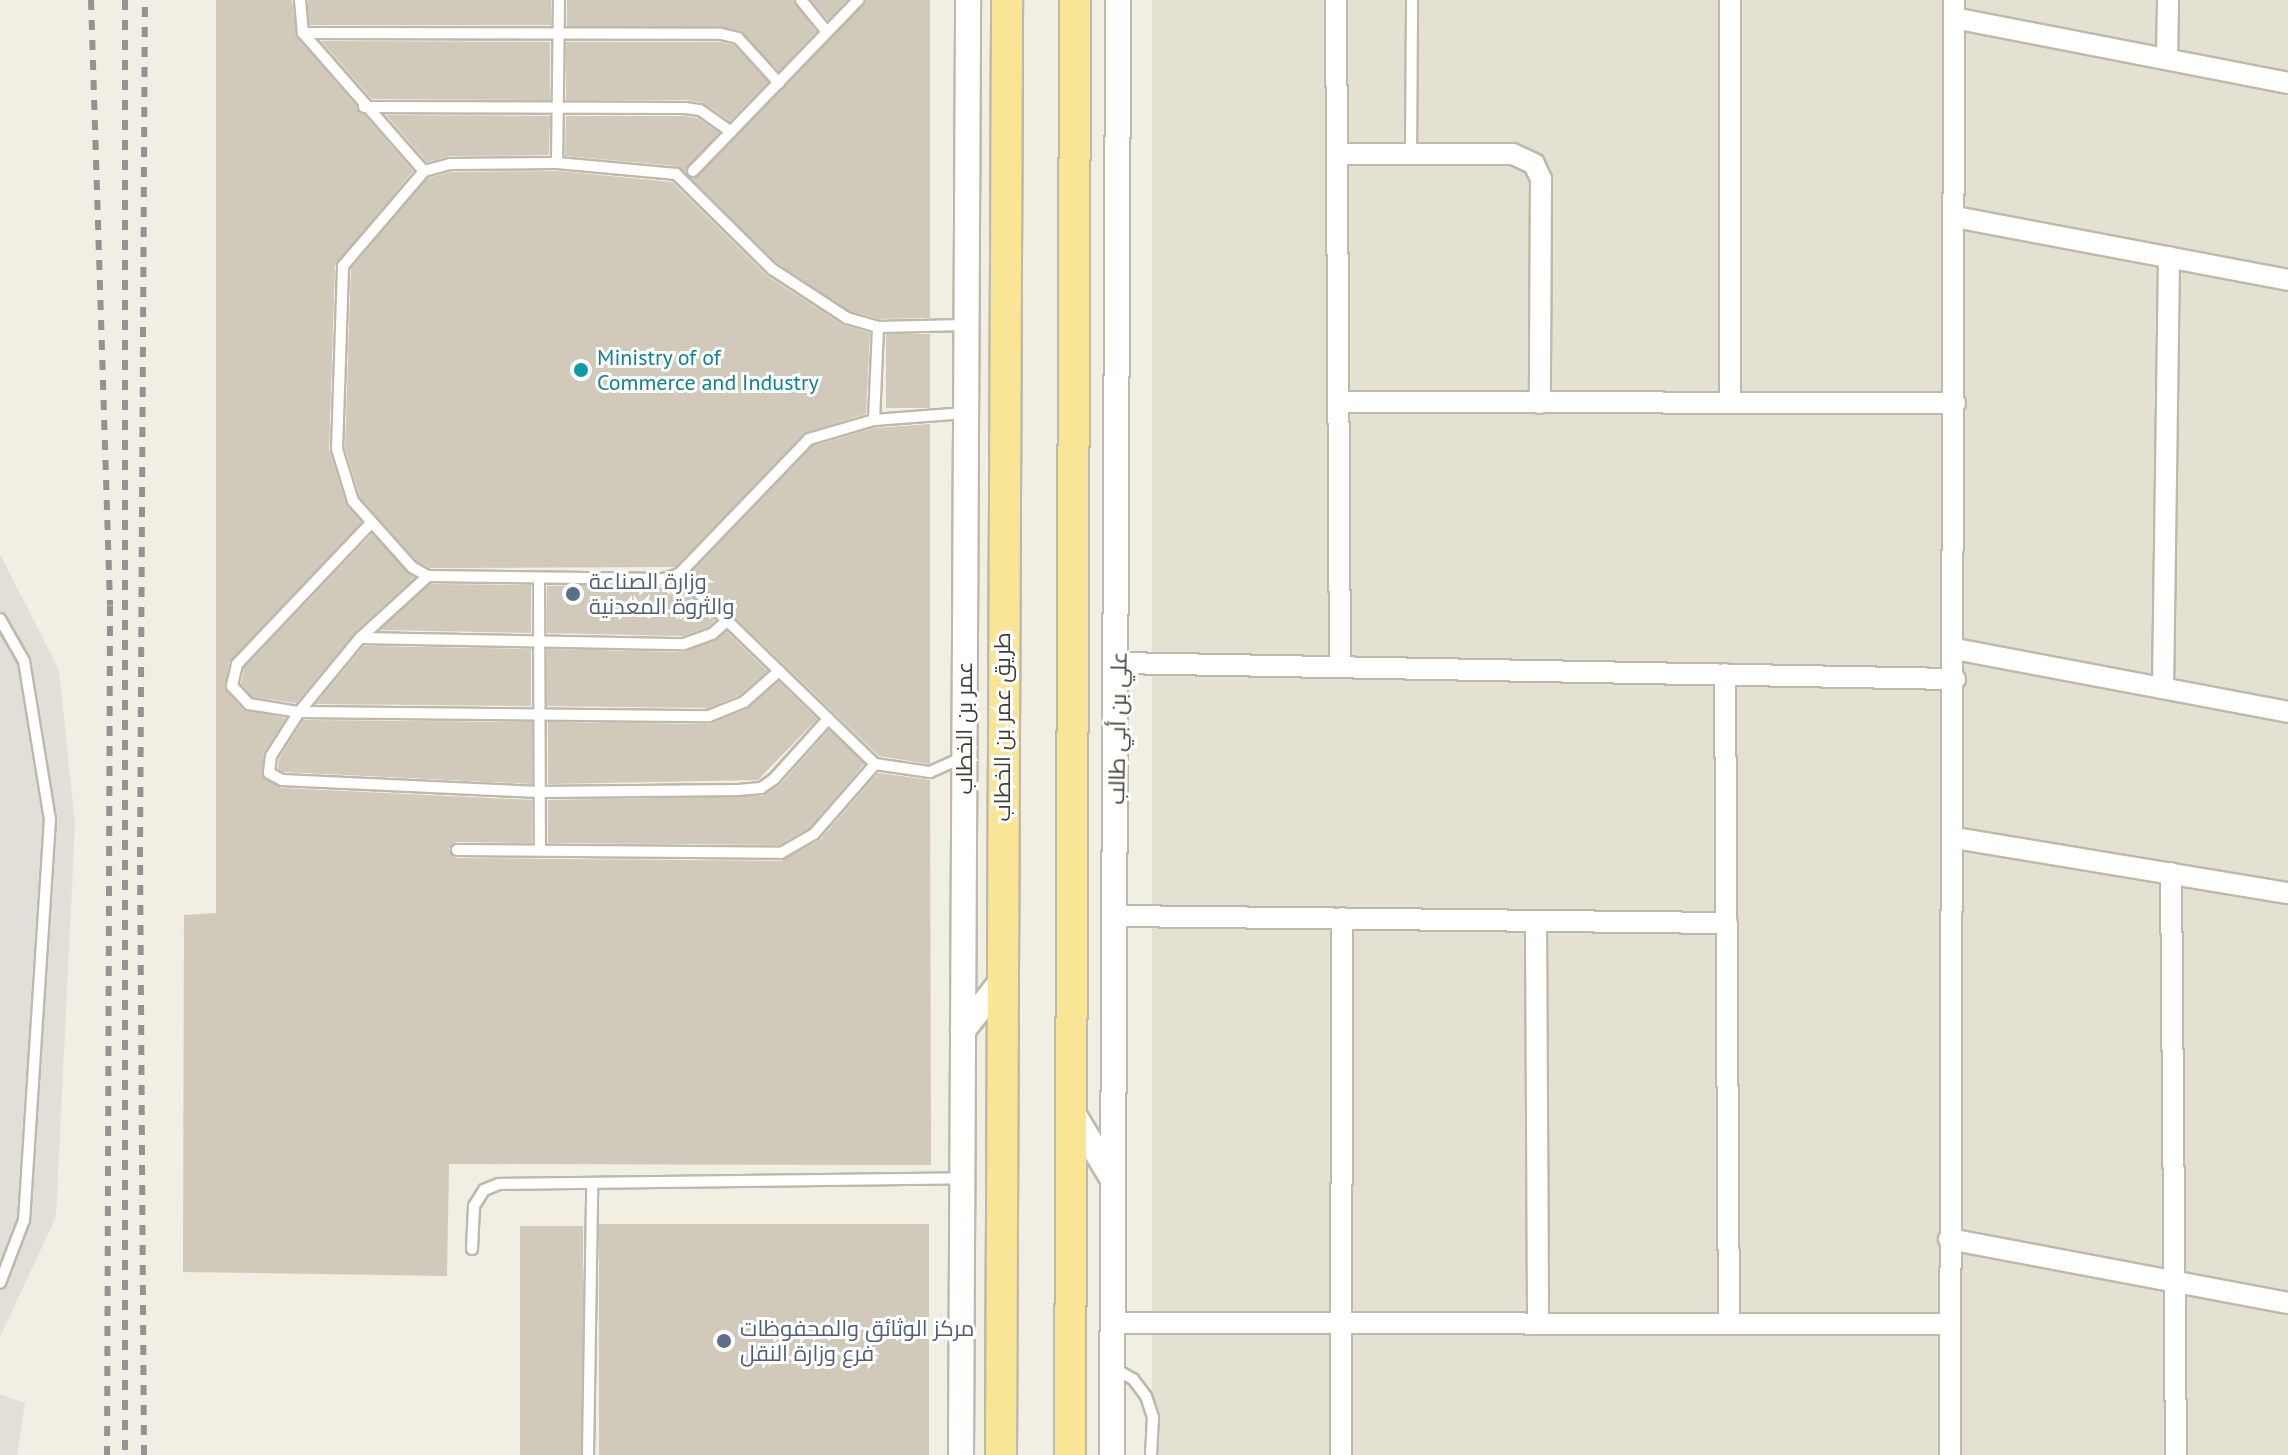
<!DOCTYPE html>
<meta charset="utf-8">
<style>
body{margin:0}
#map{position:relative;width:2288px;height:1455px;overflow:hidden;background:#f1eee4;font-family:"PT Sans",Cairo,sans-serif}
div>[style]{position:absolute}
.residential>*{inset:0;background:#e4e0d2;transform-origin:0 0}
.industrial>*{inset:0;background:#e2dfd9}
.building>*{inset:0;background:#d1caba;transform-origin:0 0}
.roads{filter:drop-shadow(2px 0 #beb9aa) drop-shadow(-2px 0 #beb9aa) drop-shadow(0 2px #beb9aa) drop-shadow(0 -2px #beb9aa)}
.service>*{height:10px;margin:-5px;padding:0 5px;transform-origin:5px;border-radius:5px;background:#fff}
.minor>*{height:20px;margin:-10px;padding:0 10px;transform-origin:10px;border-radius:10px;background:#fff}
.tertiary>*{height:24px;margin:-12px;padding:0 12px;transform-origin:12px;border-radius:12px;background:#fff}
.primary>*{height:30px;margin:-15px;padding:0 15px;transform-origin:15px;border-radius:15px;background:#f8e595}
.rail>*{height:6px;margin-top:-3px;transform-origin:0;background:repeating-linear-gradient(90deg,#939393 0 10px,transparent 0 20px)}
.dots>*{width:22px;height:22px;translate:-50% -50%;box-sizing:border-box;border:4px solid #fff;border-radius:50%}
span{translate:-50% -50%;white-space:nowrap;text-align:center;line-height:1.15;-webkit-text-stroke:6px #fff;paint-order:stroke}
.culture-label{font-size:22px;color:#0d838f}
.left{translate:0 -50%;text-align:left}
.service-label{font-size:22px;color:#4e5e75}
.street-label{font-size:22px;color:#423e34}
</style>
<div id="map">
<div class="residential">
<div style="left:1152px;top:0;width:1136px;height:1455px"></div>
</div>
<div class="industrial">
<div style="clip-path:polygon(0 554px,59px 670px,75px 824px,56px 1217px,0 1337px)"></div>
<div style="clip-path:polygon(0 1394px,25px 1403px,17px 1455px,0 1455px)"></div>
</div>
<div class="building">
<div style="clip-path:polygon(216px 0,292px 0,297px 38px,413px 171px,335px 266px,329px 449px,346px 504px,361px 522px,229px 662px,225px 689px,243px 710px,286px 718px,264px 752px,262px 777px,282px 788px,532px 800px,532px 843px,456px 842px,449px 849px,456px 858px,781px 861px,820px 840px,878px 773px,930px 780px,931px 1165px,449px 1164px,447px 1276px,183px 1272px,184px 915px,216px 913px)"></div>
<div style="left:308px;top:0;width:243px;height:25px"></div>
<div style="clip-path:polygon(567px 0,793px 0,816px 32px,779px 71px,740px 30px,567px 26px)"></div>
<div style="clip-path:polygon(811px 0,847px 0,828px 20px)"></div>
<div style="clip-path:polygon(866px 0,930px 0,930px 318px,879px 319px,850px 311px,777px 263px,692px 179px)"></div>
<div style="clip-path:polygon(321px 41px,550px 42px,550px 100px,372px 99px)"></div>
<div style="clip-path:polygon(566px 42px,720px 42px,734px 45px,768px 82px,730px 121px,704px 103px,686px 100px,566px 100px)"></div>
<div style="clip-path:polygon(386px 115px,550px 116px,549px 155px,450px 156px,427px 162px)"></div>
<div style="clip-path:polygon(566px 116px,684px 116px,697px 118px,719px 133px,685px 172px,677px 166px,565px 156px)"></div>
<div style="clip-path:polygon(557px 171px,672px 182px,767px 276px,843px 325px,870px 333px,866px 414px,804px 433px,675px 567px,430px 568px,417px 561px,360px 497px,345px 448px,351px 269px,428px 178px,451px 172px)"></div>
<div style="left:930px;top:334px;width:74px;height:44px;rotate:90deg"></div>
<div style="clip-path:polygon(930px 424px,930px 763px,929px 764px,879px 756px,690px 574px,813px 446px,875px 428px)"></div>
<div style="clip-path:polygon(372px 534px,414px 578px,355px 632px,296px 703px,253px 697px,241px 684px,244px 668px)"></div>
<div style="clip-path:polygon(677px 583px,715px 620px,708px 627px,683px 636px,547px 633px,547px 586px)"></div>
<div style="clip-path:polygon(431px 584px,531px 585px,531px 633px,380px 630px)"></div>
<div style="clip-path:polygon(727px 632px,767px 671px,740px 695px,708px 708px,547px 706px,547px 649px,684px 652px)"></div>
<div style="clip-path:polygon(364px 646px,531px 649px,531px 706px,316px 704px)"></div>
<div style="clip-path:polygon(779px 682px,817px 719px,758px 780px,548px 784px,548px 722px,710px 724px,747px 709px)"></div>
<div style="clip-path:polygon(303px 720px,532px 722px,532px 784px,284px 772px,278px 769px,279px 759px)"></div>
<div style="clip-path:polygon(829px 730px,864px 764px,809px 828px,779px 845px,548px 843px,548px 800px,762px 796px,780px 785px)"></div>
<div style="left:929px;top:1224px;width:231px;height:330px;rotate:90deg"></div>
<div style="left:520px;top:1226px;width:63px;height:229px"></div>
</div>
<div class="roads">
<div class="service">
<div style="left:300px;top:0;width:33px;rotate:85deg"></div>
<div style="left:303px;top:33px;width:418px;rotate:0.1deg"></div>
<div style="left:721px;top:34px;width:17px;rotate:13deg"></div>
<div style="left:738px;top:38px;width:61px;rotate:47.7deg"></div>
<div style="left:801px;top:0;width:41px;rotate:50.9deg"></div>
<div style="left:303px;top:33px;width:184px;rotate:48.8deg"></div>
<div style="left:364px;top:107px;width:321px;rotate:0.2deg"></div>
<div style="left:685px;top:108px;width:15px;rotate:8deg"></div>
<div style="left:700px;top:110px;width:38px;rotate:35deg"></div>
<div style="left:1411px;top:154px;width:154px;rotate:-89.6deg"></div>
<div style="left:557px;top:163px;width:163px;rotate:-89.3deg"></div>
<div style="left:693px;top:171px;width:238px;rotate:-46deg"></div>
<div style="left:965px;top:413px;width:91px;rotate:175.6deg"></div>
<div style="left:874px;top:420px;width:68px;rotate:163.7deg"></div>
<div style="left:809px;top:439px;width:187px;rotate:133.9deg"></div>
<div style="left:679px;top:574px;width:16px;rotate:162deg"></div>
<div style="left:664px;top:579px;width:236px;rotate:-179.3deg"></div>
<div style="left:428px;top:576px;width:18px;rotate:-151deg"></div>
<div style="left:412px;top:567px;width:89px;rotate:-131.8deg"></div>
<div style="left:353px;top:501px;width:54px;rotate:-107.1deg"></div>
<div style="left:337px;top:449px;width:183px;rotate:-88.1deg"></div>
<div style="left:343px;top:266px;width:125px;rotate:-49.5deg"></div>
<div style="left:424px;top:171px;width:27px;rotate:-15deg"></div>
<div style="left:450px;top:164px;width:107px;rotate:-0.5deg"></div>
<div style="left:557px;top:163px;width:120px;rotate:5.3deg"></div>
<div style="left:676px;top:174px;width:135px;rotate:44.7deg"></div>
<div style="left:772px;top:269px;width:90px;rotate:33.2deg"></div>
<div style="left:847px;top:318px;width:32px;rotate:16deg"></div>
<div style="left:878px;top:327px;width:87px;rotate:-1.3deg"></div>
<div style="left:874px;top:420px;width:93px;rotate:-87.5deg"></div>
<div style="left:370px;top:524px;width:193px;rotate:133.5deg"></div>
<div style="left:237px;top:664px;width:23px;rotate:103deg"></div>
<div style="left:232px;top:686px;width:25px;rotate:47deg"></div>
<div style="left:249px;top:704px;width:51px;rotate:9.1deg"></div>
<div style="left:299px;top:712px;width:410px;rotate:0.6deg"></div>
<div style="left:709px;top:716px;width:38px;rotate:-22deg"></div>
<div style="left:744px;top:702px;width:47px;rotate:-41.5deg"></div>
<div style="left:679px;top:574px;width:273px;rotate:44.1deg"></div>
<div style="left:428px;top:576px;width:92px;rotate:137.6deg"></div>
<div style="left:360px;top:638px;width:96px;rotate:129.5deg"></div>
<div style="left:299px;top:712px;width:52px;rotate:122.5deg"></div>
<div style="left:271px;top:756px;width:17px;rotate:97deg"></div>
<div style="left:269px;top:773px;width:15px;rotate:28deg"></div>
<div style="left:282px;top:780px;width:257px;rotate:2.7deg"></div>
<div style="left:539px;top:792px;width:199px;rotate:-0.6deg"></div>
<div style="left:738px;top:790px;width:23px;rotate:-5deg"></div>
<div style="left:761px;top:788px;width:16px;rotate:-35deg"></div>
<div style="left:774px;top:779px;width:81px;rotate:-48deg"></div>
<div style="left:539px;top:579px;width:270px;rotate:89.8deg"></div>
<div style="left:0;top:619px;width:48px;rotate:60.3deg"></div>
<div style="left:24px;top:661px;width:160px;rotate:80.7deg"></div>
<div style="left:50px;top:819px;width:402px;rotate:93.7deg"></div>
<div style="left:24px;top:1220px;width:67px;rotate:110.9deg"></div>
<div style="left:360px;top:638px;width:324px;rotate:1.1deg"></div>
<div style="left:684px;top:644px;width:30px;rotate:-20deg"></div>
<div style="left:712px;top:634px;width:20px;rotate:-41deg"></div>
<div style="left:457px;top:850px;width:324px;rotate:0.5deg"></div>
<div style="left:781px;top:853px;width:38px;rotate:-30deg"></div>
<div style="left:814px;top:834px;width:93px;rotate:-48.9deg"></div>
<div style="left:875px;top:764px;width:56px;rotate:8.3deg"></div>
<div style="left:930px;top:772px;width:36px;rotate:-24deg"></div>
<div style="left:472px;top:1249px;width:43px;rotate:-87.3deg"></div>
<div style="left:474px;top:1206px;width:19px;rotate:-58deg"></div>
<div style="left:484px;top:1190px;width:16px;rotate:-22deg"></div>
<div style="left:499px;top:1184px;width:463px;rotate:-0.7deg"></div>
<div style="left:1113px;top:1368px;width:23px;rotate:29deg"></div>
<div style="left:1133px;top:1379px;width:21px;rotate:53deg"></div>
<div style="left:1146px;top:1396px;width:22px;rotate:72deg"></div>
<div style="left:1153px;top:1417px;width:38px;rotate:93deg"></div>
<div style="left:588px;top:1455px;width:269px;rotate:-89.1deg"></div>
</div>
<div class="minor">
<div style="left:1336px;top:0;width:667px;rotate:89.66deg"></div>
<div style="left:1954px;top:18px;width:340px;rotate:11deg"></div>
<div style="left:2167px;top:59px;width:59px;rotate:-89deg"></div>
<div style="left:1337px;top:154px;width:176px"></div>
<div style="left:1513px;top:154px;width:23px;rotate:25deg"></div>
<div style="left:1534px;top:164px;width:17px;rotate:65deg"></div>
<div style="left:1541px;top:179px;width:224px;rotate:90.3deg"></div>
<div style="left:1955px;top:217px;width:339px;rotate:10.7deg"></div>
<div style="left:1339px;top:402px;width:616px;rotate:0.09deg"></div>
<div style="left:1730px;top:403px;width:403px;rotate:-90deg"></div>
<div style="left:1955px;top:649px;width:339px;rotate:10.7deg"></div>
<div style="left:1119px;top:663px;width:836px;rotate:1.1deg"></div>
<div style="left:1725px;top:674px;width:650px;rotate:89.65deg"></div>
<div style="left:2163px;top:688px;width:431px;rotate:-89.2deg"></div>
<div style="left:1955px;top:838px;width:338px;rotate:9.4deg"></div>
<div style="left:2171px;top:873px;width:582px;rotate:89.51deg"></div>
<div style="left:1116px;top:916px;width:611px;rotate:0.66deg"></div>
<div style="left:1536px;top:921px;width:403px;rotate:89.7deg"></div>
<div style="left:1949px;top:1239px;width:345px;rotate:10.7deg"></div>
<div style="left:1113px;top:1323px;width:834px;rotate:0.07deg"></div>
<div style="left:1341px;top:1455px;width:537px;rotate:-89.89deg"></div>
<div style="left:1950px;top:1455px;width:1455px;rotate:-89.84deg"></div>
</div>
<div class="tertiary">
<div style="left:963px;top:1030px;width:61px;rotate:-51.6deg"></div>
<div style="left:1071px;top:1110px;width:79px;rotate:58.9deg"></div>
<div style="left:961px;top:1455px;width:1455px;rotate:-89.72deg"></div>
<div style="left:1112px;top:1455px;width:1455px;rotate:-89.76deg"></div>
</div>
<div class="primary">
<div style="left:1001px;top:1455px;width:1455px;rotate:-89.76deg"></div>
<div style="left:1070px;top:1455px;width:1455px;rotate:-89.8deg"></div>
</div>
</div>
<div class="rail">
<div style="left:91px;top:0;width:606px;rotate:88.2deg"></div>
<div style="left:110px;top:606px;width:849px;rotate:90.2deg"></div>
<div style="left:125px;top:0;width:1455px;rotate:90deg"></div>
<div style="left:144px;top:1455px;width:598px;rotate:-90.38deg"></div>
<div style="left:140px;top:857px;width:857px;rotate:-89.67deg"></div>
</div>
<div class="dots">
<div style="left:581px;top:370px;background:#0f9aa8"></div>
<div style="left:573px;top:594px;background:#5c6f8a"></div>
<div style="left:724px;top:1341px;background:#5c6f8a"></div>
</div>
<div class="culture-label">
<span class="left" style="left:597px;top:370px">Ministry of of<br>Commerce and Industry</span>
</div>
<div class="service-label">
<span class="left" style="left:589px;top:594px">وزارة الصناعة<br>والثروة المعدنية</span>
<span class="left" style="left:740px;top:1341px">مركز الوثائق والمحفوظات<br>فرع وزارة النقل</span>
</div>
<div class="street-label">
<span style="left:1003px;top:727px;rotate:-90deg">طريق عمر بن الخطاب</span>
<span style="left:965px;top:728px;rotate:-90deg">عمر بن الخطاب</span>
<span style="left:1118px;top:728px;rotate:-89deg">علي بن أبي طالب</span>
</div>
</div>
